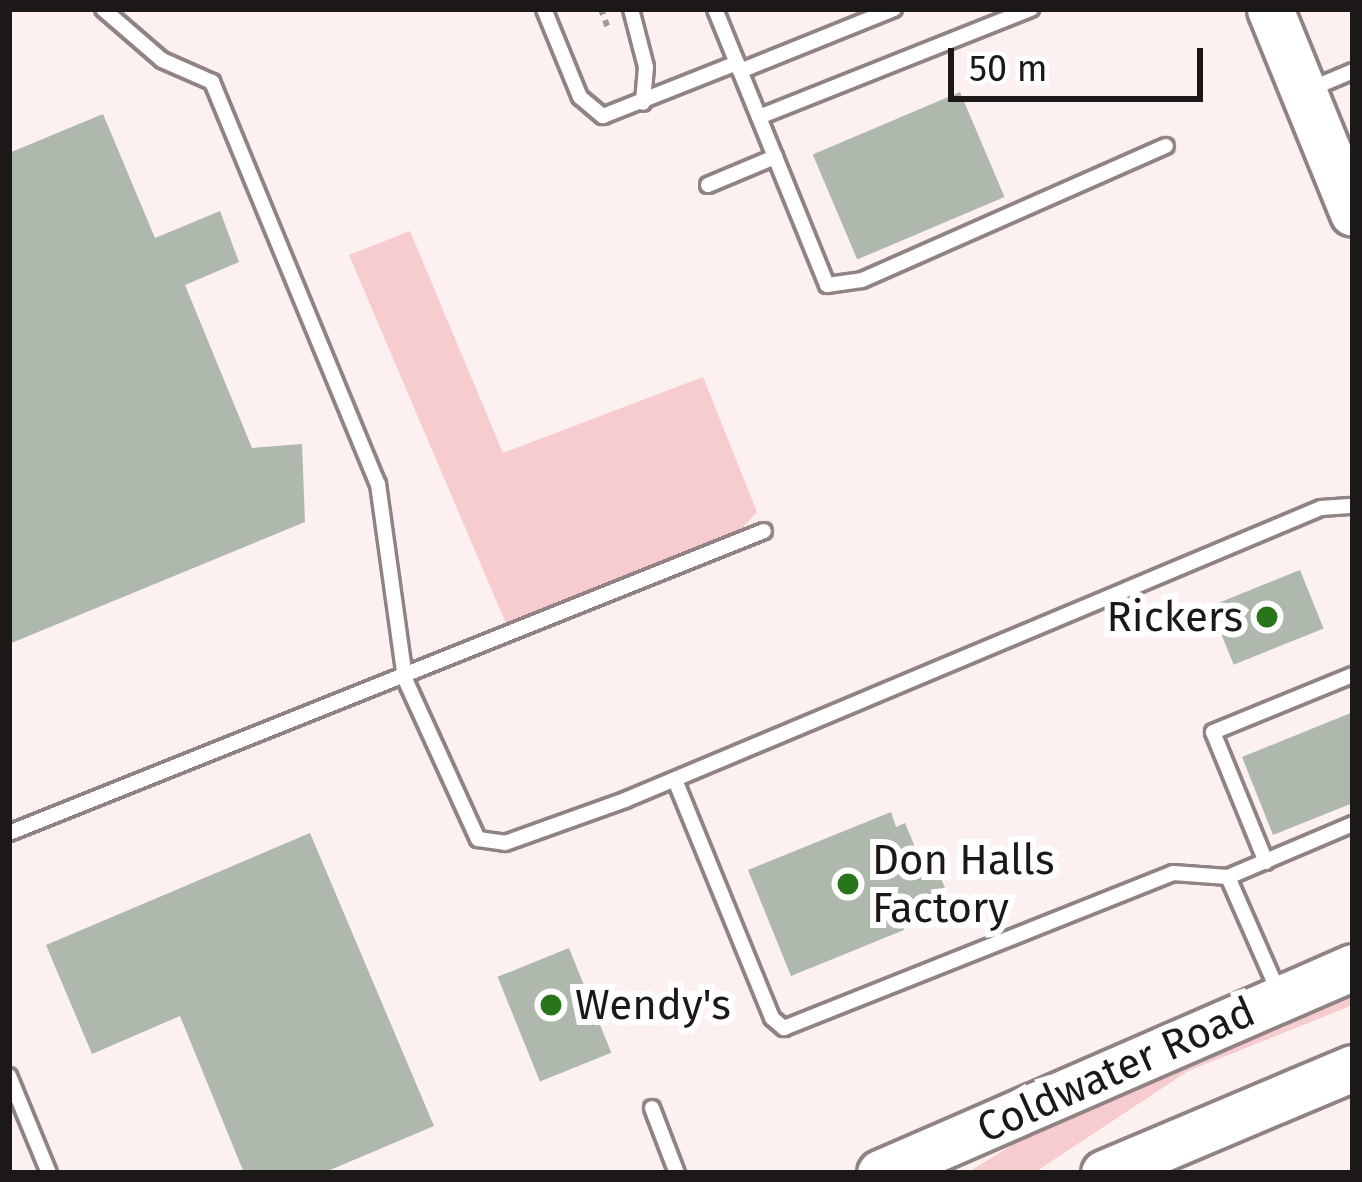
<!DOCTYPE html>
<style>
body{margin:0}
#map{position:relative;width:1362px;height:1182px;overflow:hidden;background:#fdf0f1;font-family:"Fira Sans",sans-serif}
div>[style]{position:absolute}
.green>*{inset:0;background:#f7ccce}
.building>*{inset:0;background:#afb8ad;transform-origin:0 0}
.path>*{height:6px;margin-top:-3px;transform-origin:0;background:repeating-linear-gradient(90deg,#a29899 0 6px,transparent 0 12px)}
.roads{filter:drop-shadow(3px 0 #918283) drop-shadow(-3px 0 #918283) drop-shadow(0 3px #918283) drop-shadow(0 -3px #918283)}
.lane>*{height:14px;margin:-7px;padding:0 7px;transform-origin:7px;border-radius:7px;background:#fff}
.primary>*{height:45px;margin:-22.5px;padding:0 22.5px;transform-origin:22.5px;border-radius:22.5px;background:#fff}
.dots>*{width:33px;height:33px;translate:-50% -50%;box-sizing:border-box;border:6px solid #fff;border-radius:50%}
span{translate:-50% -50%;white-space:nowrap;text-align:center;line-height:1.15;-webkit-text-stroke:12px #fff;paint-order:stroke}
.poi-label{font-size:42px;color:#1d1818}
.right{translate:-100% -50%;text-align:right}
.left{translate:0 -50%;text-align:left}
.street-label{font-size:42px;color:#1d1818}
.frame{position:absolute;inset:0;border:12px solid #1d1818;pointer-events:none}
.scale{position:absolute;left:948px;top:48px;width:255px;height:54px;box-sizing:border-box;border:6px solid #1d1818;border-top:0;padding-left:15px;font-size:36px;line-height:42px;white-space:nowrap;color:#1d1818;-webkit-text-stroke:9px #fff;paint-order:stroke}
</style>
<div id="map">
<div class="green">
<div style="clip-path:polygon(410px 231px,503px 453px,703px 377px,757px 512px,737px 534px,507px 626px,349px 255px)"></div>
<div style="clip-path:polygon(1353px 996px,1353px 1005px,1188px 1071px,1034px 1173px,967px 1173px,1015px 1143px)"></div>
</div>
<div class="building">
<div style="left:960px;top:92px;width:114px;height:160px;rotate:67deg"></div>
<div style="clip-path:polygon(103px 114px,155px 238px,220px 211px,239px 262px,185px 285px,252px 448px,302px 444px,305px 522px,9px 644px,9px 153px)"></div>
<div style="left:1300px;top:570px;width:63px;height:97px;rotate:68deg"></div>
<div style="clip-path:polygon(1353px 712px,1353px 803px,1273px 835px,1242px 757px)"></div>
<div style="clip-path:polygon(891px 812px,896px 827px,905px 823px,918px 854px,929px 849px,949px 898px,901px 920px,904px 930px,791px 976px,748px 870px)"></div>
<div style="clip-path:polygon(310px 833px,434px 1126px,323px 1173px,244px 1173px,180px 1016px,92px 1054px,46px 945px)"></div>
<div style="left:569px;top:948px;width:113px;height:77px;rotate:68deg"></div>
</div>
<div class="path">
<div style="left:601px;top:9px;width:20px;rotate:70deg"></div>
</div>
<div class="roads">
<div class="lane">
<div style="left:103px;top:9px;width:78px;rotate:40.8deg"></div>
<div style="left:162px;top:60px;width:55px;rotate:23.7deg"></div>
<div style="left:212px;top:82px;width:435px;rotate:67.6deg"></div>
<div style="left:378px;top:484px;width:197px;rotate:82.1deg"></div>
<div style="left:405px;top:679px;width:176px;rotate:65.5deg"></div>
<div style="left:478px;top:839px;width:27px;rotate:8deg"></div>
<div style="left:505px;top:843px;width:127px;rotate:-19.7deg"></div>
<div style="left:625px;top:800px;width:755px;rotate:-22.76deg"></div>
<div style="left:1321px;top:508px;width:32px;rotate:-4deg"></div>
<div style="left:544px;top:9px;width:95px;rotate:67.8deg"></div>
<div style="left:580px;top:97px;width:30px;rotate:40deg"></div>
<div style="left:603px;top:116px;width:144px;rotate:-21.6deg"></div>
<div style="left:631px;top:9px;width:60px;rotate:75.5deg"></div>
<div style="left:646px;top:67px;width:36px;rotate:95deg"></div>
<div style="left:715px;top:9px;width:298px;rotate:67.9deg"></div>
<div style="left:827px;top:285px;width:35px;rotate:-8deg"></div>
<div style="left:862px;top:280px;width:332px;rotate:-23.8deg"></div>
<div style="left:740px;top:71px;width:166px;rotate:-21.9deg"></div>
<div style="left:1308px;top:90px;width:49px;rotate:-22.9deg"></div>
<div style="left:759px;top:117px;width:293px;rotate:-21.7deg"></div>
<div style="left:708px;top:185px;width:73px;rotate:-22.7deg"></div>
<div style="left:675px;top:780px;width:257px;rotate:67.8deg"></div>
<div style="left:772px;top:1018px;width:16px;rotate:40deg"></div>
<div style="left:784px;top:1028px;width:419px;rotate:-21.7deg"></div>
<div style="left:1173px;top:873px;width:55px;rotate:4.2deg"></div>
<div style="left:1228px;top:877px;width:124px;rotate:66.3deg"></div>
<div style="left:9px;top:833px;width:813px;rotate:-21.8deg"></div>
<div style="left:1266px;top:862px;width:140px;rotate:-112.2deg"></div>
<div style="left:1213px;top:732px;width:151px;rotate:-22.2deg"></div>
<div style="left:1228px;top:877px;width:136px;rotate:-23deg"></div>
<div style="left:9px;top:1076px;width:105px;rotate:67.6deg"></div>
<div style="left:652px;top:1108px;width:70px;rotate:69deg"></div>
</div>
<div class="primary">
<div style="left:1270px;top:9px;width:220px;rotate:67.9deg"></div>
<div style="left:880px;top:1173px;width:516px;rotate:-23.53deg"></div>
<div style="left:1104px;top:1173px;width:270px;rotate:-22.9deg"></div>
</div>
</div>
<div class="dots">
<div style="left:1267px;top:617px;background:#29751b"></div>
<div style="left:848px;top:884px;background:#29751b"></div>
<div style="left:551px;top:1005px;background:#29751b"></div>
</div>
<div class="poi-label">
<span class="right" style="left:1243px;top:617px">Rickers</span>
<span class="left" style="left:872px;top:884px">Don Halls<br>Factory</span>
<span class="left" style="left:575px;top:1005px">Wendy's</span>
</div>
<div class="street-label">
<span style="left:1116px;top:1070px;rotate:-24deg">Coldwater Road</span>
</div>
<div class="frame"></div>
<div class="scale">50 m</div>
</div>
